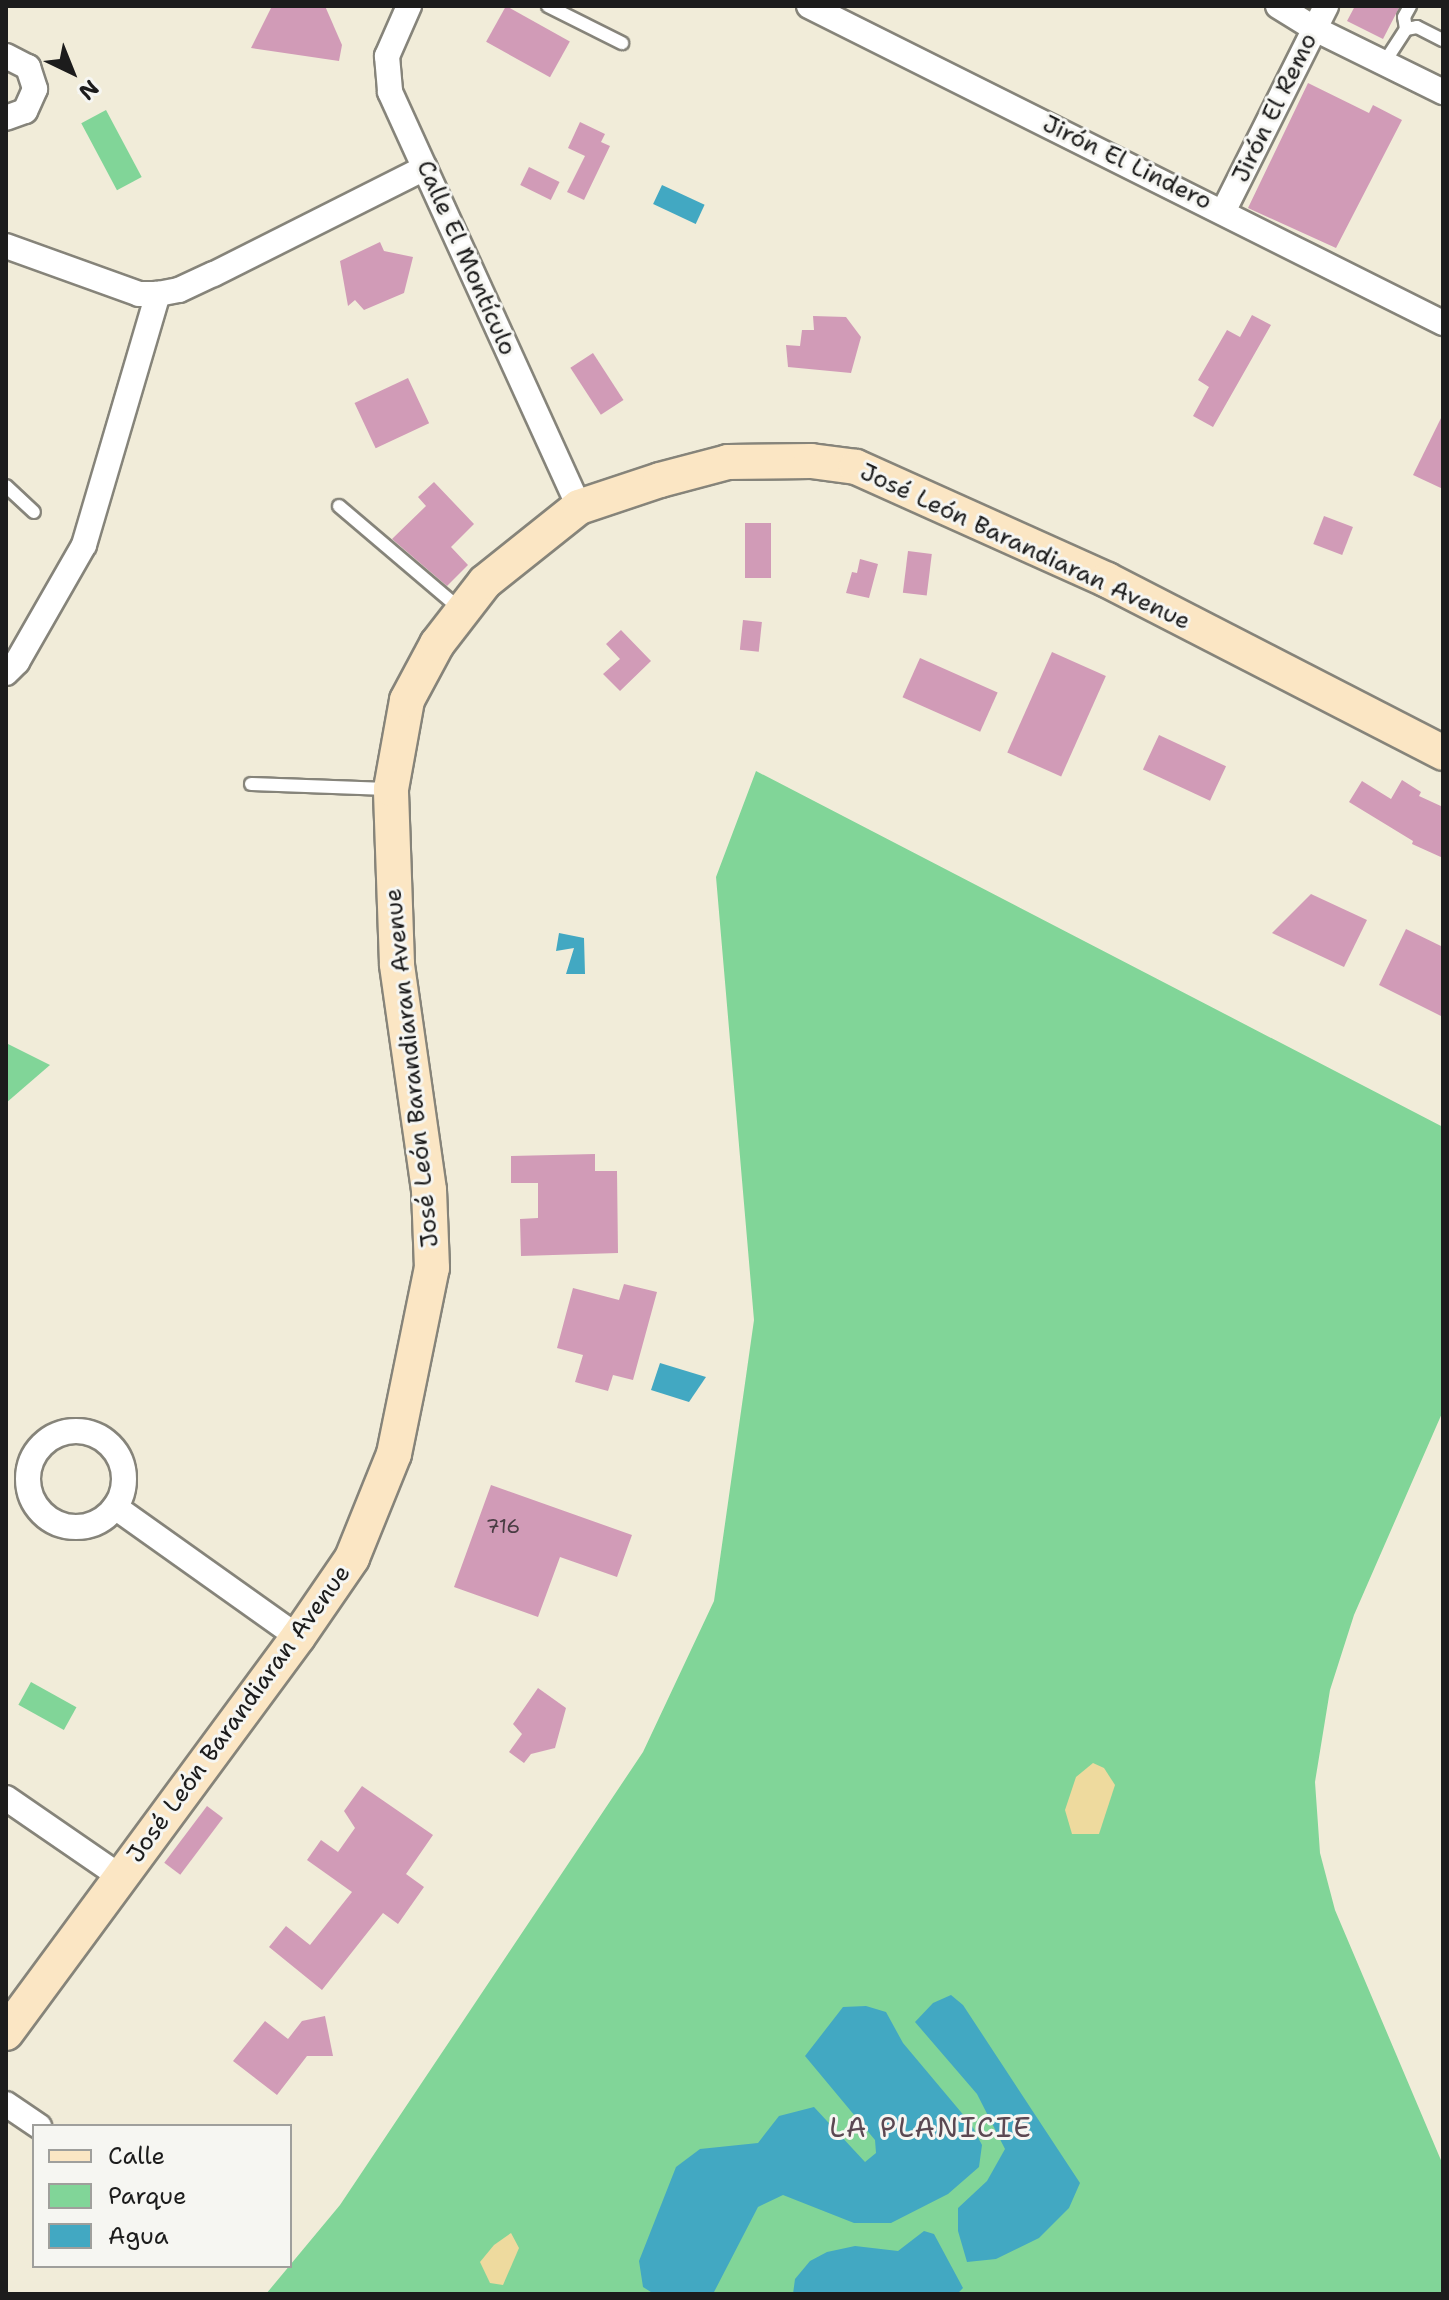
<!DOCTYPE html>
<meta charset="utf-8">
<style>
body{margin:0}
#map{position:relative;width:1449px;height:2300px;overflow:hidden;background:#f1ecd9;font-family:"Shantell Sans",sans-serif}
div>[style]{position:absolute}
.green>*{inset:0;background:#81d598;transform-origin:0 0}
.sand>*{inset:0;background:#eeda9e}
.water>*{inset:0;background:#42a8c2;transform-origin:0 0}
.building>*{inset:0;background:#d19bb7;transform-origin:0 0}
.roads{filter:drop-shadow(2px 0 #86847a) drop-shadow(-2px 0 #86847a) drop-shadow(0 2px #86847a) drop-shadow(0 -2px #86847a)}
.lane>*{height:12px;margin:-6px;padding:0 6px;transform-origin:6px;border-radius:6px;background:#fff}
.street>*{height:24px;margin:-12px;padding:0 12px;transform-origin:12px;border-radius:12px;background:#fff}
.street>.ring{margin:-12px;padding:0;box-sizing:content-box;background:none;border:24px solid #fff;border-radius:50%}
.secondary>*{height:34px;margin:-17px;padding:0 17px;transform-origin:17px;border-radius:17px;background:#fbe6c4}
span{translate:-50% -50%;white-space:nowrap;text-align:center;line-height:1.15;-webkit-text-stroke:6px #f6f6f2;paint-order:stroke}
.number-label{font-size:20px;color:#493c43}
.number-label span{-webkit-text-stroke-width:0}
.street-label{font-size:24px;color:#1c1c1c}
.quarter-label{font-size:28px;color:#5b4852;letter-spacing:2px}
.frame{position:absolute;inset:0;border:8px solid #1c1c1c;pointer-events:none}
.legend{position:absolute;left:32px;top:2124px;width:260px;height:144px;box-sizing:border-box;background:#f6f6f2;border:2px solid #9f9f9c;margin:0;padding:10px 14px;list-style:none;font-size:24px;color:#1c1c1c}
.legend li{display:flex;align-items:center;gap:16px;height:40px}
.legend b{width:40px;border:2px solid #9f9f9c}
.north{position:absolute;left:32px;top:32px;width:80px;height:80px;-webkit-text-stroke:6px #f6f6f2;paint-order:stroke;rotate:137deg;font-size:22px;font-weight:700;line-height:32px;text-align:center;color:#1c1c1c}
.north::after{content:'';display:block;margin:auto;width:28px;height:36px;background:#1c1c1c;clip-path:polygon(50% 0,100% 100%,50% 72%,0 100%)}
</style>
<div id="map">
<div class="green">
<div style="left:106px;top:110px;width:76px;height:28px;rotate:62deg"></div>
<div style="clip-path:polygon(756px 771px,1443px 1127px,1443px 1411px,1354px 1615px,1330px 1690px,1315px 1782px,1320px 1853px,1335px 1910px,1443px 2165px,1443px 2294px,266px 2294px,340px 2205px,643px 1752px,714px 1601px,754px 1320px,716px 877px)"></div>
<div style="clip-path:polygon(6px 1043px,50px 1065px,6px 1103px)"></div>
<div style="left:31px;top:1682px;width:52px;height:26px;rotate:29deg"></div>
</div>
<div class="sand">
<div style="clip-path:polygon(1093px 1763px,1104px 1768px,1115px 1785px,1099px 1834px,1072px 1834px,1065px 1810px,1076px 1777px)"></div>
<div style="clip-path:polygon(511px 2233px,519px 2248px,503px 2285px,490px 2283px,480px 2262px,494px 2245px)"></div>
</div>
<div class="water">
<div style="left:662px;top:185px;width:47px;height:21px;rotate:25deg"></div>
<div style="clip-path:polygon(559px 933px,584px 938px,585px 974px,566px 974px,574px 948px,556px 951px)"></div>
<div style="clip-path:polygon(660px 1363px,706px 1377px,689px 1402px,651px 1390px)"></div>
<div style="clip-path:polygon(951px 1995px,963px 2005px,1080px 2183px,1069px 2208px,1039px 2238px,996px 2259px,967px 2262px,958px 2231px,958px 2208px,987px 2181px,1005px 2149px,977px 2094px,915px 2022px,933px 2003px)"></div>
<div style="clip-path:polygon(866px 2006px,886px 2012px,903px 2043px,971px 2124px,982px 2145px,979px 2167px,948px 2194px,891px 2223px,854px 2223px,783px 2195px,758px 2207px,713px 2294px,654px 2294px,643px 2287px,639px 2261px,676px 2167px,700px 2149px,758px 2143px,779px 2116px,814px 2107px,865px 2162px,876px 2153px,875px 2140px,805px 2056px,843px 2007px)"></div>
<div style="clip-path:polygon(924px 2231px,934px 2234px,963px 2288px,957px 2294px,793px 2294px,795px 2279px,810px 2261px,827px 2252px,855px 2246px,898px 2251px)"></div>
</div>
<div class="building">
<div style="clip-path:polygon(272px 6px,325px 6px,342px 45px,339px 61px,251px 48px)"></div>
<div style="left:506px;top:6px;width:73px;height:41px;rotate:29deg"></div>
<div style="clip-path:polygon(1355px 6px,1400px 6px,1383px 39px,1347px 21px)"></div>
<div style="clip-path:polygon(1308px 83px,1369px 113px,1373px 105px,1402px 120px,1336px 248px,1248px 208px)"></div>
<div style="clip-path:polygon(580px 122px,605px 134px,601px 142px,610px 146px,584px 200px,567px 192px,585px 156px,568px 148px)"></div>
<div style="left:529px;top:167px;width:34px;height:20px;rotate:26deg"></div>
<div style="clip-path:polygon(380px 242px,384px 251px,413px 257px,404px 293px,364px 310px,355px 300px,348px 306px,340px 261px)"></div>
<div style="clip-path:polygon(1252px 315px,1271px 325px,1213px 427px,1193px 416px,1209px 387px,1198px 380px,1227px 330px,1240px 337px)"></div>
<div style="clip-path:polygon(813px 316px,846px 317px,861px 337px,851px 373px,788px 367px,786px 345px,800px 346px,802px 330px,814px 330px)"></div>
<div style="left:593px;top:353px;width:56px;height:27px;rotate:57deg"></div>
<div style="left:408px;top:378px;width:50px;height:59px;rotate:65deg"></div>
<div style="clip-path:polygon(1443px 414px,1443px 489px,1413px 475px)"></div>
<div style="clip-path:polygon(434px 482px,474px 524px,451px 547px,468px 565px,447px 586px,392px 539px,426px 506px,418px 497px)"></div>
<div style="left:1324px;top:516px;width:31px;height:30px;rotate:21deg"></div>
<div style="left:745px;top:523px;width:26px;height:55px"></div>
<div style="left:908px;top:551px;width:24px;height:42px;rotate:7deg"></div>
<div style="clip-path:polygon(860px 559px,878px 564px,869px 598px,846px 593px,852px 572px,857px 573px)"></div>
<div style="left:743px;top:620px;width:19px;height:30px;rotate:6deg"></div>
<div style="clip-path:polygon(621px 630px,651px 661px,620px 691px,603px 674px,620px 659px,606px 644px)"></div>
<div style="left:1052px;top:652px;width:59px;height:110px;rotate:24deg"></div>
<div style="left:920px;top:658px;width:85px;height:43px;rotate:24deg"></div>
<div style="left:1159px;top:735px;width:74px;height:38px;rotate:25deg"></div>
<div style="clip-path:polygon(1402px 780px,1421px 792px,1419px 796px,1443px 807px,1443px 858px,1412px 844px,1413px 841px,1349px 802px,1362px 781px,1391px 799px)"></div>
<div style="clip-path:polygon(1311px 894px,1367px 920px,1344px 967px,1272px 933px)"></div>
<div style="clip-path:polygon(1406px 929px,1443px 947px,1443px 1017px,1379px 985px)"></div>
<div style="clip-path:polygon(595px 1154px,595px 1171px,617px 1171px,618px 1253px,521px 1256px,520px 1219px,538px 1218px,538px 1183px,511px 1183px,511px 1156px)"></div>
<div style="clip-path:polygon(624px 1284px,657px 1292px,633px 1380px,613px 1375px,608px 1391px,575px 1382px,583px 1355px,557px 1348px,573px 1288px,619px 1300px)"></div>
<div style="clip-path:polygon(491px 1485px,632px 1535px,617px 1577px,560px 1557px,538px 1617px,454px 1587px)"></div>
<div style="clip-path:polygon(538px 1688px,566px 1708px,555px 1748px,531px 1754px,524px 1763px,509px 1752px,522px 1734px,513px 1724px)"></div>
<div style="clip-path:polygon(362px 1786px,433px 1835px,406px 1874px,424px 1887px,398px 1924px,383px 1913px,322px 1990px,269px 1947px,286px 1926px,310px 1945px,352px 1892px,307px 1860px,321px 1840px,338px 1852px,355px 1828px,344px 1811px)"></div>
<div style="left:207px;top:1806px;width:20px;height:71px;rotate:37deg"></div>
<div style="clip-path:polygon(325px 2016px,333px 2056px,307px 2056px,277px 2095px,233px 2061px,265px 2021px,288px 2039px,302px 2021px)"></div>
</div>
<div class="roads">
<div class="lane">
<div style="left:548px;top:6px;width:83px;rotate:26.6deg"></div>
<div style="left:1406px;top:29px;width:12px;rotate:-99deg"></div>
<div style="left:1404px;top:17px;width:13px;rotate:-61deg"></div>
<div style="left:1384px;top:63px;width:40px;rotate:-57.1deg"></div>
<div style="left:1406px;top:29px;width:11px;rotate:-10deg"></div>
<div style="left:1417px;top:27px;width:29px;rotate:27deg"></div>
<div style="left:6px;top:486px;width:38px;rotate:43deg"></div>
<div style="left:339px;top:506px;width:159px;rotate:40.4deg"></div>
<div style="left:251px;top:784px;width:137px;rotate:2.1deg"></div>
</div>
<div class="street">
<div style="left:409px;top:6px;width:55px;rotate:113.7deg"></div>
<div style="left:387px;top:56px;width:36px;rotate:85deg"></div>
<div style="left:390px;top:92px;width:456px;rotate:65.5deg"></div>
<div style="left:809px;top:6px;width:709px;rotate:26.57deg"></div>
<div style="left:1278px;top:6px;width:44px;rotate:31.9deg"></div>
<div style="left:1315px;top:29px;width:143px;rotate:26.2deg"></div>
<div style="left:6px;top:56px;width:25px;rotate:27deg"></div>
<div style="left:28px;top:67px;width:23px;rotate:72deg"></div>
<div style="left:35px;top:89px;width:24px;rotate:114deg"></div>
<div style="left:25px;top:111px;width:20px;rotate:160deg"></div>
<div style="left:1224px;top:210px;width:228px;rotate:-63.4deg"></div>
<div style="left:6px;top:246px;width:141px;rotate:19.8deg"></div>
<div style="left:139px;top:294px;width:19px"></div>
<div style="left:158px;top:294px;width:21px;rotate:-11deg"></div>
<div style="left:179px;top:290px;width:38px;rotate:-25deg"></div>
<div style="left:214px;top:274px;width:236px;rotate:-26.7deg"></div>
<div style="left:6px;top:673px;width:16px;rotate:-45deg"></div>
<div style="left:17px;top:662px;width:135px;rotate:-60.2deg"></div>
<div style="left:84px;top:545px;width:262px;rotate:-73.6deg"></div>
<div class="ring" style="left:28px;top:1431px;width:72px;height:72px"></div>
<div style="left:115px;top:1507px;width:224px;rotate:35.4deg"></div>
<div style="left:6px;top:1798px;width:140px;rotate:34.5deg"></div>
<div style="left:6px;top:2104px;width:40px;rotate:34deg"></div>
</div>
<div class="secondary">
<div style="left:6px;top:2033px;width:492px;rotate:-53.6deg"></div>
<div style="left:298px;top:1637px;width:96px;rotate:-55.6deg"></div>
<div style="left:352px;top:1558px;width:112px;rotate:-68deg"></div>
<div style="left:394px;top:1454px;width:190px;rotate:-78.5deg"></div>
<div style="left:432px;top:1268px;width:78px;rotate:-92.2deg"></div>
<div style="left:429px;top:1190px;width:228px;rotate:-98.1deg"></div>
<div style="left:397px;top:964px;width:175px;rotate:-92deg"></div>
<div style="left:391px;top:789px;width:90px;rotate:-79.8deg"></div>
<div style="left:407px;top:700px;width:64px;rotate:-61.8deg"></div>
<div style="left:437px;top:644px;width:78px;rotate:-52.3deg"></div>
<div style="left:485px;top:582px;width:120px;rotate:-38.6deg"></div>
<div style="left:579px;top:507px;width:85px;rotate:-18.4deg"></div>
<div style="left:660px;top:480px;width:70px;rotate:-14.8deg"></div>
<div style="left:728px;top:462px;width:83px;rotate:-0.7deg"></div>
<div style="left:811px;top:461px;width:45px;rotate:7.6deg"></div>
<div style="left:856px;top:467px;width:275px;rotate:24.2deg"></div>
<div style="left:1107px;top:580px;width:378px;rotate:27.2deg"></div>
</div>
</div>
<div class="number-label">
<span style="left:503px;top:1526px">716</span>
</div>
<div class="street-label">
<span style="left:1275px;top:108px;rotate:-64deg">Jirón El Remo</span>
<span style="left:1127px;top:163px;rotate:26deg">Jirón El Lindero</span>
<span style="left:466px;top:258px;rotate:66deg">Calle El Montículo</span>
<span style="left:1025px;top:547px;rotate:25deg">José León Barandiaran Avenue</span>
<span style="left:412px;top:1068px;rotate:-96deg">José León Barandiaran Avenue</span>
<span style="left:239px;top:1714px;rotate:-54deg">José León Barandiaran Avenue</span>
</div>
<div class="quarter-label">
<span style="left:931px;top:2127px">LA PLANICIE</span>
</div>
<div class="frame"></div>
<ul class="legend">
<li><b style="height:10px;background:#fbe6c4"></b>Calle</li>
<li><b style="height:22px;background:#81d598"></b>Parque</li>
<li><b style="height:22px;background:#42a8c2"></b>Agua</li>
</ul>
<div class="north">N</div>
</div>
